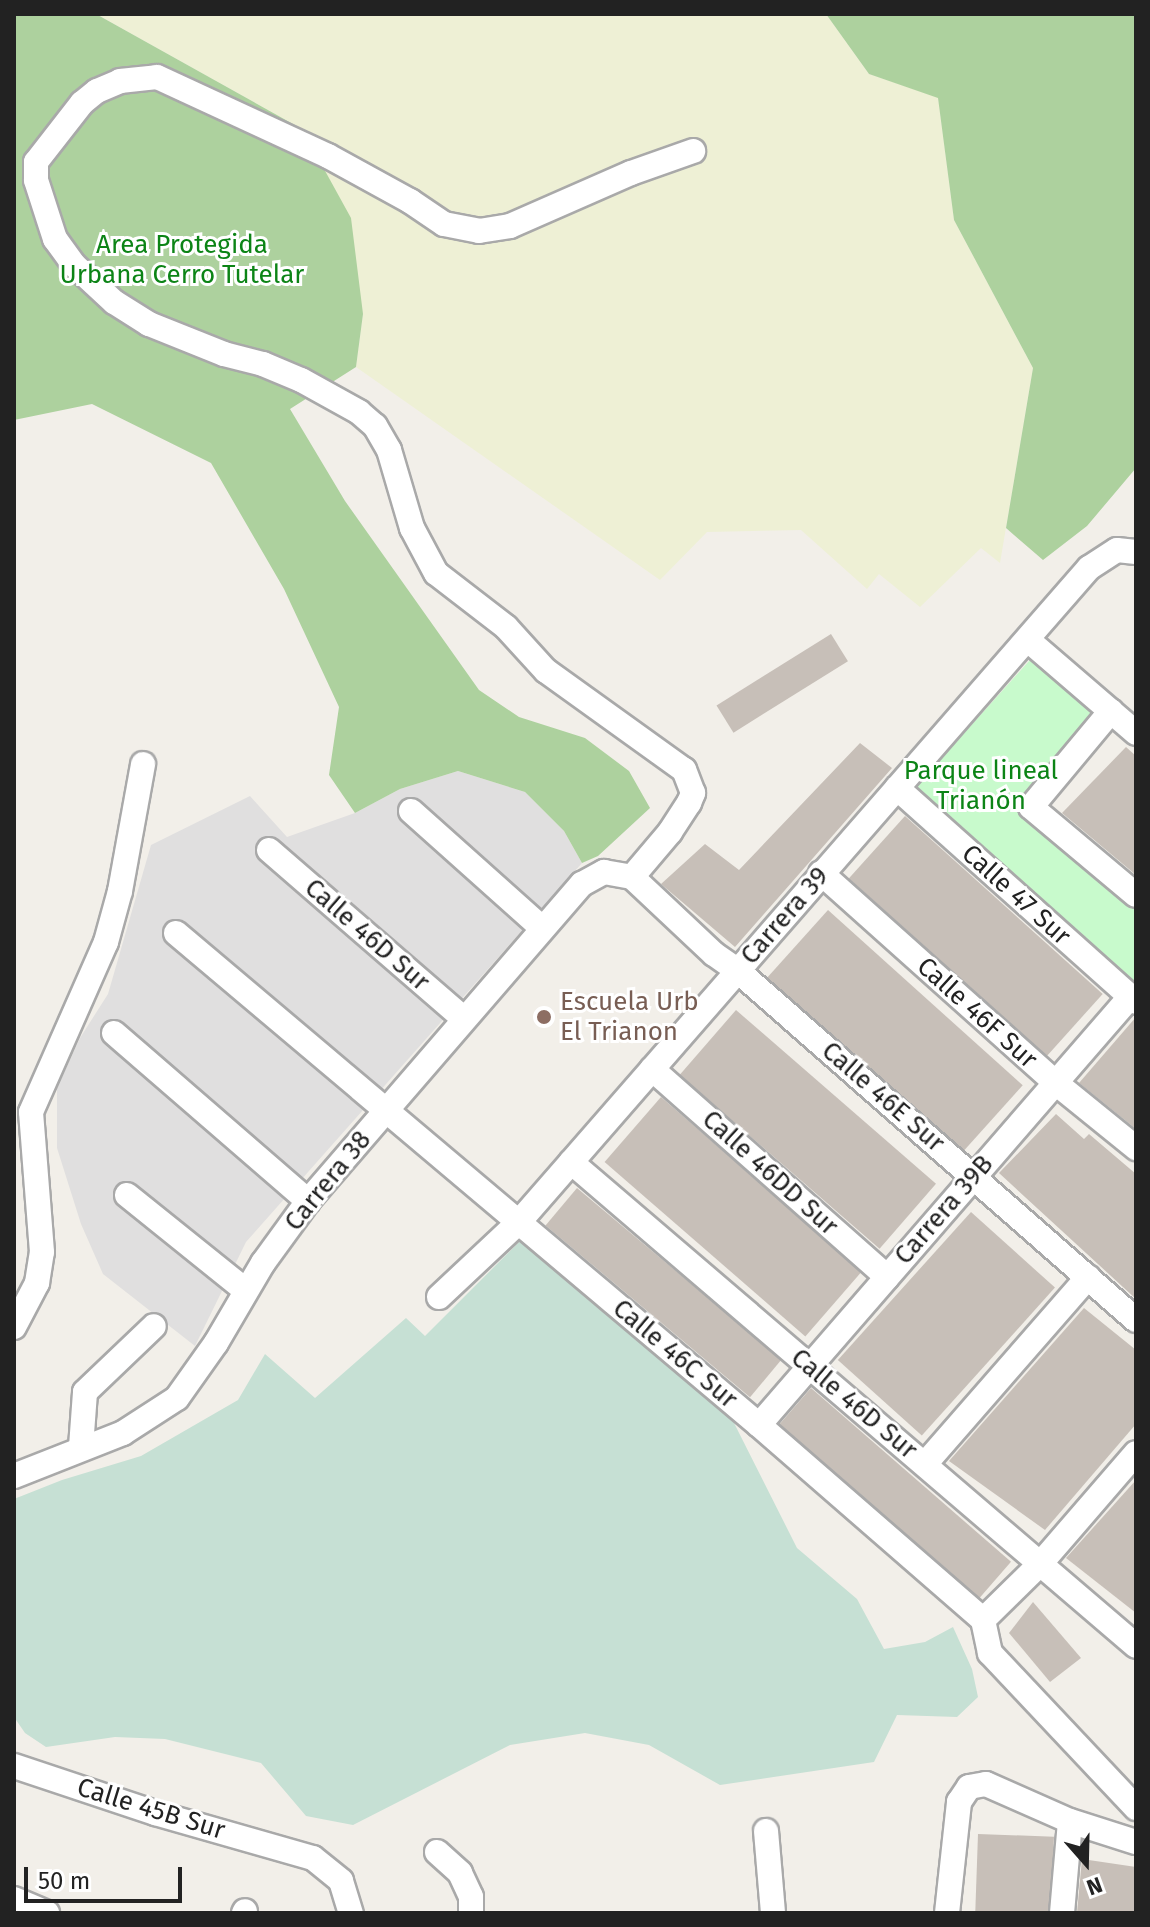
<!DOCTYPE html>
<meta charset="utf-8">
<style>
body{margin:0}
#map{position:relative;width:1150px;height:1927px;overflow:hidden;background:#f2efe9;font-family:"Fira Sans",sans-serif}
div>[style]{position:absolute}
.residential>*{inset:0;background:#e0dfdf}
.farmland>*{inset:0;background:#eef0d5}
.forest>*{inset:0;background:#add19e}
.wetland>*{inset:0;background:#c6e0d4}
.park>*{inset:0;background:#c8facc}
.building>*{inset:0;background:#c7bfb8;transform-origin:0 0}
.roads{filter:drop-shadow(2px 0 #a9a9a9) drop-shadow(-2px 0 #a9a9a9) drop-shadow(0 2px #a9a9a9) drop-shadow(0 -2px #a9a9a9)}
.minor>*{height:24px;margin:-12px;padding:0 12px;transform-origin:12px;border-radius:12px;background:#fff}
.dots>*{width:22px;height:22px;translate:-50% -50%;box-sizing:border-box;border:4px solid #fff;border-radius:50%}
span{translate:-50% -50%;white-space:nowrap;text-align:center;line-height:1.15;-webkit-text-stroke:6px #fff;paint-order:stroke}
.park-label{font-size:26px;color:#0c8416}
.street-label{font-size:26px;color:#222}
.education-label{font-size:26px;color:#785e54}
.left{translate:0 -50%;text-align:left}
.frame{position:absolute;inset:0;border:16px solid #222;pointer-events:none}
.north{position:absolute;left:1046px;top:1823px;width:80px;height:80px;-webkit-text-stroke:6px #fff;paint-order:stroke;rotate:160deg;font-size:22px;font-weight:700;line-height:32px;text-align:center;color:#222}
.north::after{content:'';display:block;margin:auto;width:28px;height:36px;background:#222;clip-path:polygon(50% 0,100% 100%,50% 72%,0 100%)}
.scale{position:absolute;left:24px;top:1867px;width:158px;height:36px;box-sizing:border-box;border:4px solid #222;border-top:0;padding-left:10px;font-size:24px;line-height:28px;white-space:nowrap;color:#222;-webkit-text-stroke:6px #fff;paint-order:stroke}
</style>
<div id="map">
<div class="residential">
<div style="clip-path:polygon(458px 771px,525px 792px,564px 831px,582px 863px,246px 1242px,195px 1346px,103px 1274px,81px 1224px,57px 1148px,57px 1088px,80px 1038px,108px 994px,151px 845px,250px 796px,287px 837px,355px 813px,400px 789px)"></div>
</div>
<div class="farmland">
<div style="clip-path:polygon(96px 14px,826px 14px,869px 74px,938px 97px,954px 220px,1033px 368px,1000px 563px,981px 548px,920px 607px,879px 574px,867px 589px,801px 530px,707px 532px,660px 580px,356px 367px,363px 314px,302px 129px)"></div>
</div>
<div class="forest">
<div style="clip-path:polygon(14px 14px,96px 14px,302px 129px,351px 218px,363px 314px,356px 367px,290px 409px,345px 501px,479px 690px,519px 717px,585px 738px,629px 771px,650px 808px,598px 856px,582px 863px,564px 831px,525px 792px,458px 771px,400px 789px,355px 813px,329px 775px,339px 707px,284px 589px,211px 463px,92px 404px,14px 420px)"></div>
<div style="clip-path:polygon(826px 14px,1136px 14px,1136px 468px,1087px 526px,1043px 560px,1006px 528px,1033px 368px,954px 220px,938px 98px,869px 74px)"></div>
</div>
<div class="wetland">
<div style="clip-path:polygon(522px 1239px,731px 1417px,797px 1548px,857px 1599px,884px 1649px,925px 1642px,953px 1627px,972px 1669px,978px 1697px,957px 1717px,897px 1715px,874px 1762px,720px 1785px,649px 1745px,585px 1733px,510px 1745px,353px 1825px,306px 1816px,261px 1763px,165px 1739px,115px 1737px,46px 1747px,25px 1733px,14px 1717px,14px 1499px,62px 1480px,141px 1456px,238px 1400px,265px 1354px,315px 1398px,406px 1318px,425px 1336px)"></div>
</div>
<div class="park">
<div style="clip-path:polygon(1030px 660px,1098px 717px,1023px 808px,1136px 909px,1136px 988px,913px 790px)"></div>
</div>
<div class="building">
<div style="left:831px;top:634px;width:32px;height:135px;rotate:58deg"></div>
<div style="clip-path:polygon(860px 743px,892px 768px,735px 947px,661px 884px,705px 844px,739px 870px)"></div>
<div style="clip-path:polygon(1126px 747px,1136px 756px,1136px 875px,1062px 813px)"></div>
<div style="left:905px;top:816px;width:266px;height:84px;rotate:42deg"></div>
<div style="left:828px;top:910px;width:262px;height:91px;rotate:42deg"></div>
<div style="left:736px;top:1010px;width:265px;height:86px;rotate:41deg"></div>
<div style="clip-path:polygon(1136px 1017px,1136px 1129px,1079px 1083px)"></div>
<div style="left:661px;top:1097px;width:266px;height:86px;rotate:41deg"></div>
<div style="clip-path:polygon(1056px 1114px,1084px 1139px,1089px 1134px,1136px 1174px,1136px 1299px,999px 1173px)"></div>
<div style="left:577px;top:1188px;width:267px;height:49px;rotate:40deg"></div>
<div style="left:971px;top:1212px;width:113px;height:199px;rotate:42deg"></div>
<div style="clip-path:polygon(1084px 1308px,1136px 1350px,1136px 1424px,1045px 1530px,949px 1461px)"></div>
<div style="left:811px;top:1388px;width:265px;height:48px;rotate:41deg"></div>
<div style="clip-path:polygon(1136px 1480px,1136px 1613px,1066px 1558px)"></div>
<div style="clip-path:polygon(1033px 1602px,1081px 1658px,1050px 1682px,1009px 1633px)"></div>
<div style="left:978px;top:1834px;width:76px;height:79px;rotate:2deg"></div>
<div style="clip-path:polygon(1082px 1859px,1136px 1867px,1136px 1913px,1077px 1913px)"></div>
</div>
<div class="roads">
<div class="minor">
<div style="left:1028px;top:640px;width:143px;rotate:40.7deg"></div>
<div style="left:1111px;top:711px;width:125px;rotate:129.8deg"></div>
<div style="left:1031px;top:807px;width:137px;rotate:40deg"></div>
<div style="left:897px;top:788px;width:321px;rotate:41.8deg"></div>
<div style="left:411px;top:811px;width:176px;rotate:41.8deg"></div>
<div style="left:269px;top:850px;width:258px;rotate:40.9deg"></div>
<div style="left:821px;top:873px;width:317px;rotate:41.8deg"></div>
<div style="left:1057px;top:1084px;width:102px;rotate:39deg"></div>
<div style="left:632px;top:877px;width:59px;rotate:-49.8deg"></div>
<div style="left:670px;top:832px;width:35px;rotate:-57deg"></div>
<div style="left:689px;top:803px;width:11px;rotate:-68deg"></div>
<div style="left:693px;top:793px;width:25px;rotate:-111deg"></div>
<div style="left:684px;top:770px;width:170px;rotate:-144.3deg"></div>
<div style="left:546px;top:671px;width:59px;rotate:-132.3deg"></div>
<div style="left:506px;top:627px;width:88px;rotate:-142.4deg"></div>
<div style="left:436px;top:573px;width:51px;rotate:-118.1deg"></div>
<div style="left:412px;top:528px;width:81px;rotate:-106.4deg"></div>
<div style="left:389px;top:450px;width:28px;rotate:-120deg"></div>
<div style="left:375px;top:426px;width:21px;rotate:-139deg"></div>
<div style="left:359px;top:412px;width:66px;rotate:-151.1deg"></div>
<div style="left:301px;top:380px;width:41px;rotate:-157.2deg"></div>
<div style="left:263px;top:364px;width:40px;rotate:-165.6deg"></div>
<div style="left:224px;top:354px;width:81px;rotate:-158.2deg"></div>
<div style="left:149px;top:324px;width:41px;rotate:-147.8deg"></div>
<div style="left:114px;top:302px;width:54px;rotate:-137.2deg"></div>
<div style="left:74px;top:265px;width:32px;rotate:-126deg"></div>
<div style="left:55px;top:239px;width:62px;rotate:-107.9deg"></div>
<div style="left:36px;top:180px;width:18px;rotate:-90deg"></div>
<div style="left:36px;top:162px;width:75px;rotate:-52.1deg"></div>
<div style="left:82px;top:103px;width:19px;rotate:-39deg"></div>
<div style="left:97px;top:91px;width:25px;rotate:-23deg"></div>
<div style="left:120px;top:81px;width:37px;rotate:-6deg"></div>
<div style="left:157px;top:77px;width:188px;rotate:24.8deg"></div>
<div style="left:328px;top:156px;width:94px;rotate:28.8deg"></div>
<div style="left:410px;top:201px;width:41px;rotate:34.1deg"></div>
<div style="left:444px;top:224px;width:36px;rotate:11deg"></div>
<div style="left:479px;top:231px;width:31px;rotate:-9deg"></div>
<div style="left:510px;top:226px;width:132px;rotate:-23.7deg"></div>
<div style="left:631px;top:173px;width:66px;rotate:-19.5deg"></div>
<div style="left:176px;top:933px;width:763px;rotate:40.16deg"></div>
<div style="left:759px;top:1425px;width:297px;rotate:41deg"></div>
<div style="left:983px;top:1620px;width:34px;rotate:78deg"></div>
<div style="left:990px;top:1653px;width:213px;rotate:46.7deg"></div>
<div style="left:114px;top:1033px;width:257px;rotate:40.9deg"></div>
<div style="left:652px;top:1069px;width:314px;rotate:41.5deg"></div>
<div style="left:571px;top:1162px;width:744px;rotate:40.58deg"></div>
<div style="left:127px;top:1195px;width:151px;rotate:38.8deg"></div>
<div style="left:439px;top:1297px;width:110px;rotate:-43.2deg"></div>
<div style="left:519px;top:1222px;width:868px;rotate:-48.93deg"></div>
<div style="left:1089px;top:568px;width:33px;rotate:-33deg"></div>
<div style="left:1117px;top:550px;width:19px;rotate:6deg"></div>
<div style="left:14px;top:1327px;width:50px;rotate:-62.4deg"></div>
<div style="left:37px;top:1283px;width:31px;rotate:-81deg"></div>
<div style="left:42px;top:1252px;width:140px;rotate:-94.5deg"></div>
<div style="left:31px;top:1112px;width:186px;rotate:-66.2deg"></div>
<div style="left:106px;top:942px;width:53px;rotate:-74.6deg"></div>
<div style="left:120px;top:891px;width:129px;rotate:-79.7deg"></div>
<div style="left:759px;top:1425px;width:566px;rotate:-49.08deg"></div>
<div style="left:81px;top:1447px;width:55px;rotate:-85.8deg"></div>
<div style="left:85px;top:1392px;width:95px;rotate:-43.7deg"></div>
<div style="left:925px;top:1464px;width:248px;rotate:-48.9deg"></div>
<div style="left:14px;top:1476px;width:117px;rotate:-21.5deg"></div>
<div style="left:123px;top:1433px;width:64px;rotate:-32.9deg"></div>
<div style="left:177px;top:1398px;width:67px;rotate:-54.7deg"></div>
<div style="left:216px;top:1343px;width:93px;rotate:-59.6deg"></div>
<div style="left:263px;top:1263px;width:77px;rotate:-54deg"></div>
<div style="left:308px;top:1201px;width:419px;rotate:-49.2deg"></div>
<div style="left:582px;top:884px;width:25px;rotate:-29deg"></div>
<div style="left:604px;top:872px;width:28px;rotate:10deg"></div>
<div style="left:632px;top:877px;width:112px;rotate:43.2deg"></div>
<div style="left:714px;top:954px;width:29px;rotate:35deg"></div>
<div style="left:738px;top:971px;width:529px;rotate:41.25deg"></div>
<div style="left:983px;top:1620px;width:81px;rotate:-44.5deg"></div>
<div style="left:1041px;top:1563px;width:145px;rotate:-49.2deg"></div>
<div style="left:14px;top:1766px;width:149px;rotate:18.4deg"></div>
<div style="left:155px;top:1813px;width:164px;rotate:15.9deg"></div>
<div style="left:313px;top:1858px;width:36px;rotate:39deg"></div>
<div style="left:341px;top:1881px;width:34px;rotate:73deg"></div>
<div style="left:766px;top:1831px;width:82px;rotate:85.1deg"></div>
<div style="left:437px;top:1852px;width:31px;rotate:42deg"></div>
<div style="left:460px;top:1873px;width:26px;rotate:65deg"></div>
<div style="left:471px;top:1897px;width:16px;rotate:90deg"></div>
<div style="left:14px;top:1899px;width:36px;rotate:23deg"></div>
<div style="left:244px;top:1913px;width:2px;rotate:-63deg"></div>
<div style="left:947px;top:1913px;width:112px;rotate:-83.8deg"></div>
<div style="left:959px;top:1802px;width:18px;rotate:-56deg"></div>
<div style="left:969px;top:1787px;width:17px;rotate:-10deg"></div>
<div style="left:986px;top:1784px;width:92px;rotate:23.8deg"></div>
<div style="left:1070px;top:1821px;width:69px;rotate:17.7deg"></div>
<div style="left:1062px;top:1913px;width:92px;rotate:-85deg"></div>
</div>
</div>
<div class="dots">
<div style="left:544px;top:1017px;background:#8d6e63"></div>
</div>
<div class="park-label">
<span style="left:182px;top:260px">Area Protegida<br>Urbana Cerro Tutelar</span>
<span style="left:981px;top:786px">Parque lineal<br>Trianón</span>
</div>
<div class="street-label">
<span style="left:1016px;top:895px;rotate:42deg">Calle 47 Sur</span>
<span style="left:785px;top:916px;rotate:-49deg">Carrera 39</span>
<span style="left:367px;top:935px;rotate:41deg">Calle 46D Sur</span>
<span style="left:977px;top:1013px;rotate:42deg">Calle 46F Sur</span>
<span style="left:883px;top:1097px;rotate:41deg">Calle 46E Sur</span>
<span style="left:770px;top:1173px;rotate:42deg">Calle 46DD Sur</span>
<span style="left:328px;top:1181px;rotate:-51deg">Carrera 38</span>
<span style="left:944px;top:1210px;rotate:-49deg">Carrera 39B</span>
<span style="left:675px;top:1354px;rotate:40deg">Calle 46C Sur</span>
<span style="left:854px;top:1404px;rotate:40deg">Calle 46D Sur</span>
<span style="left:151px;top:1809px;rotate:17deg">Calle 45B Sur</span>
</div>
<div class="education-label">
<span class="left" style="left:560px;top:1017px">Escuela Urb<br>El Trianon</span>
</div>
<div class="frame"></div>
<div class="north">N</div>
<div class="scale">50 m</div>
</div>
